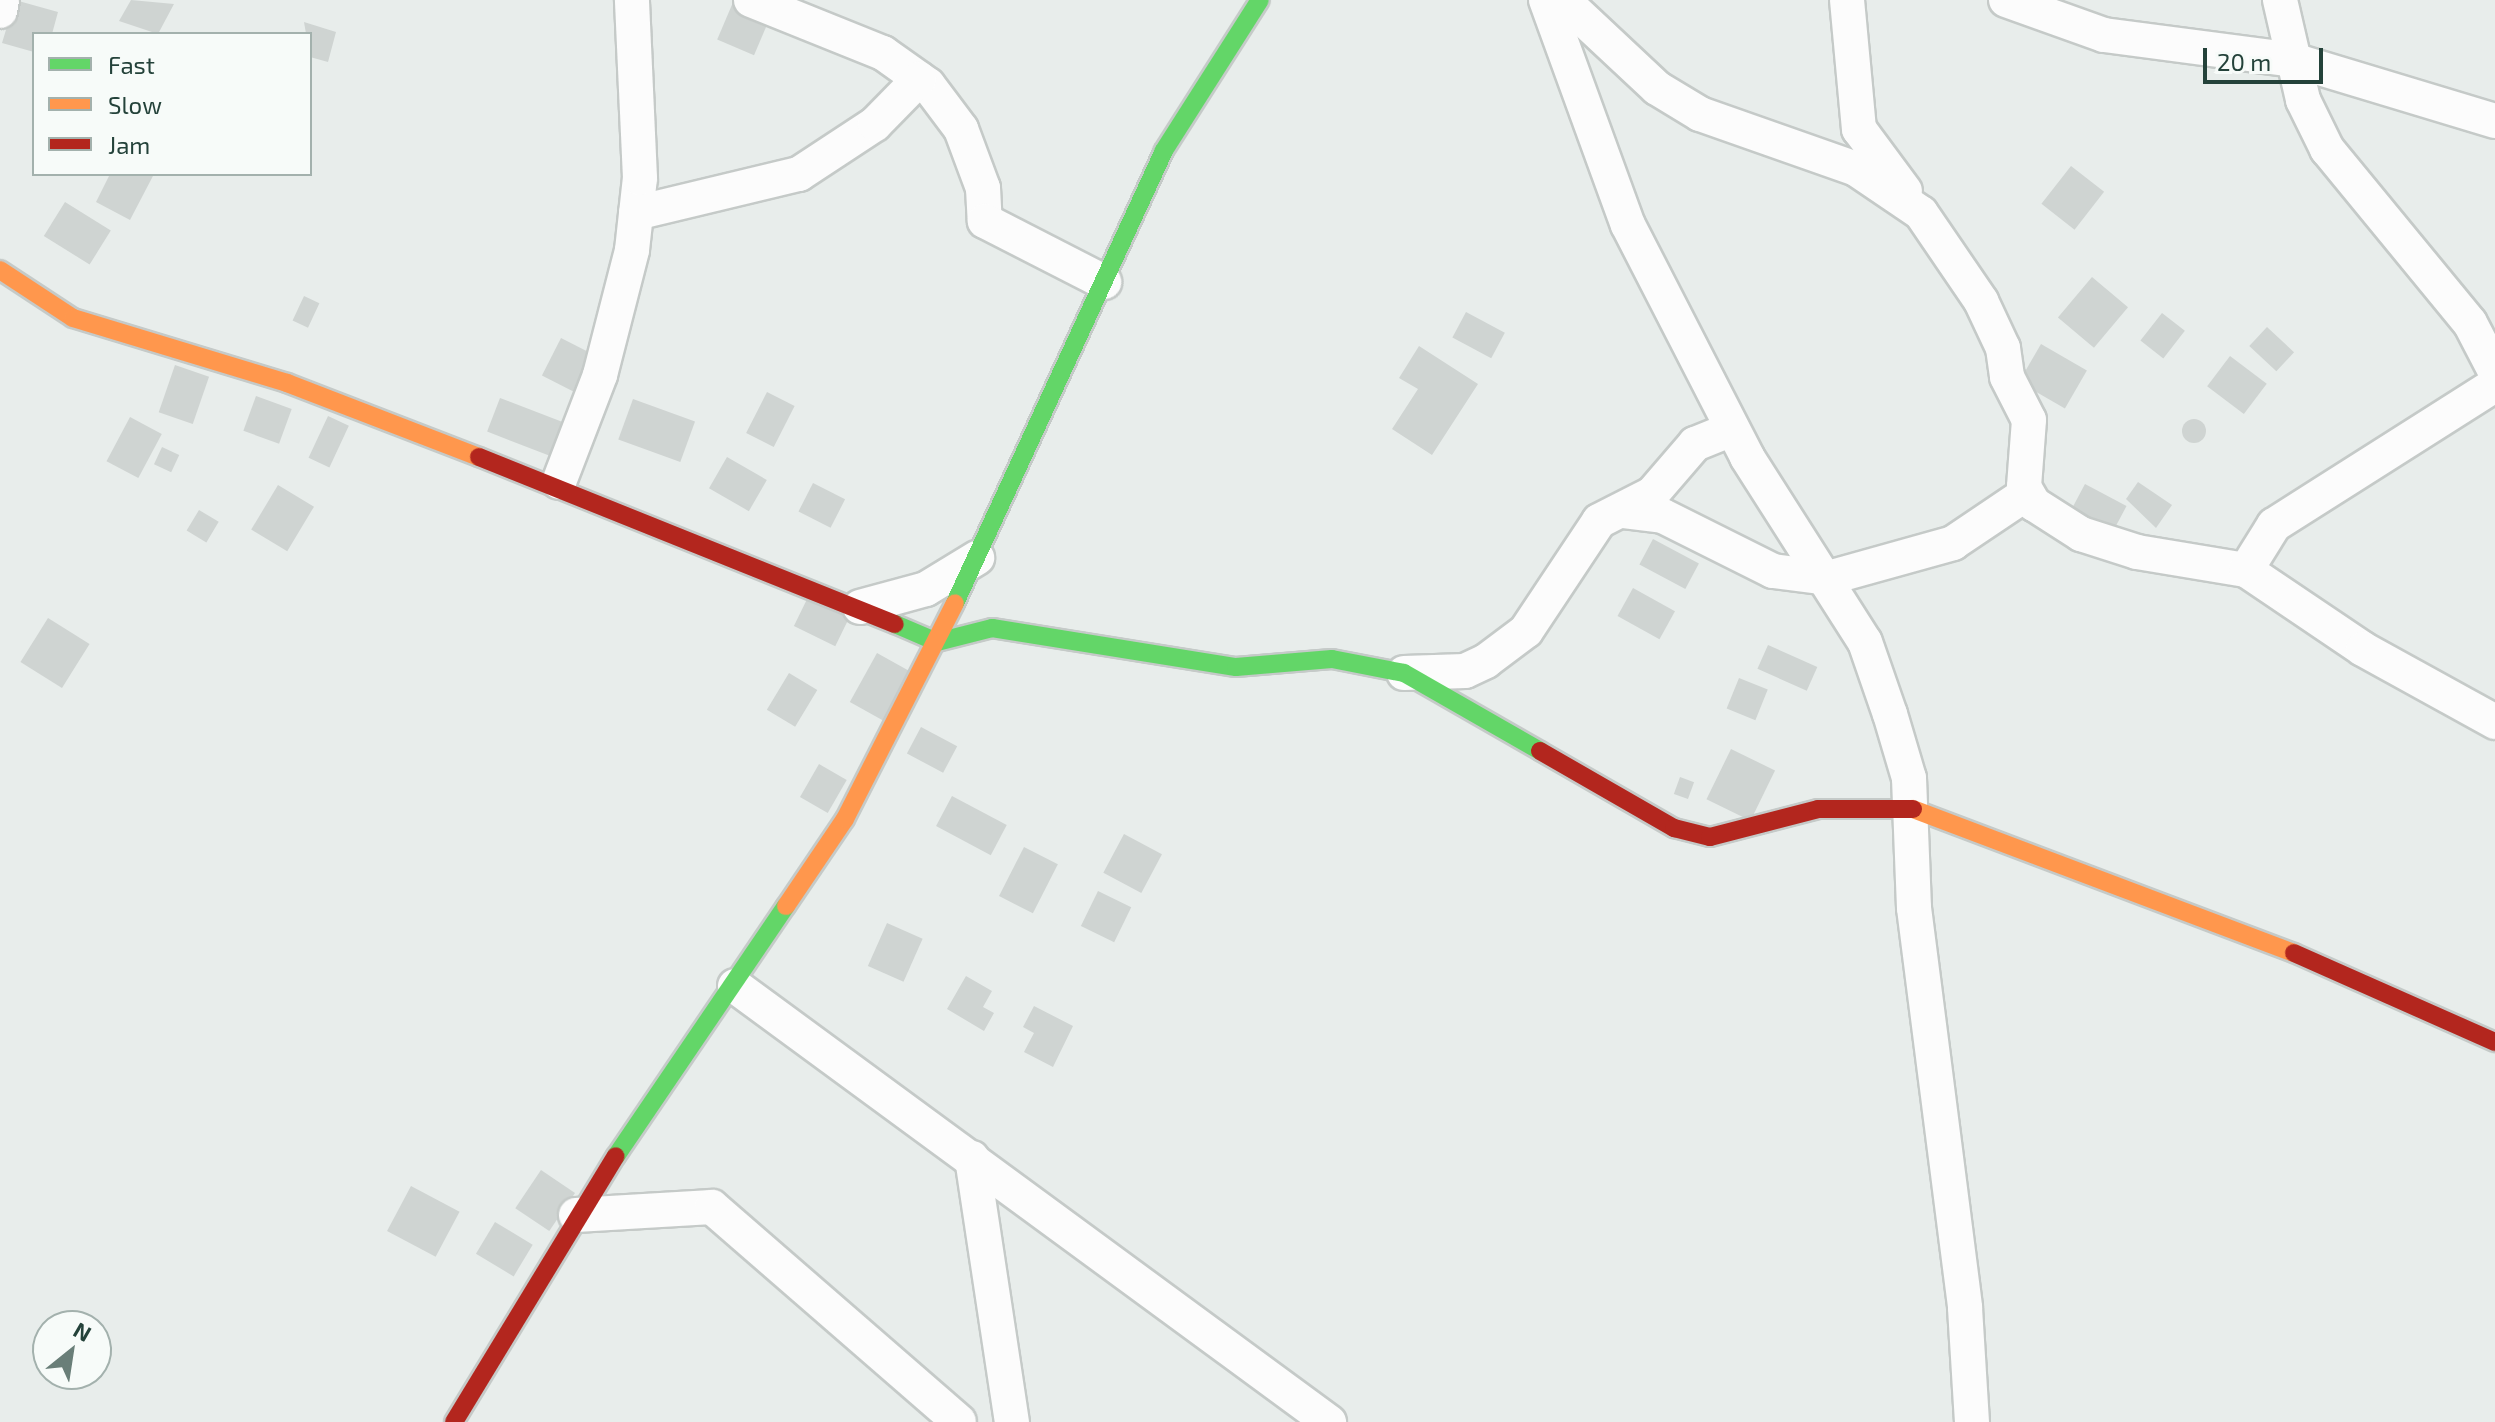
<!DOCTYPE html>
<style>
body{margin:0}
#map{position:relative;width:2495px;height:1422px;overflow:hidden;background:#e8edeb;font-family:"Exo 2",sans-serif}
div>[style]{position:absolute}
.building>*{inset:0;background:#cfd4d2;transform-origin:0 0}
.round{border-radius:50%}
.roads{filter:drop-shadow(2px 0 #c5cac8) drop-shadow(-2px 0 #c5cac8) drop-shadow(0 2px #c5cac8) drop-shadow(0 -2px #c5cac8)}
.street>*{height:34px;margin:-17px;padding:0 17px;transform-origin:17px;border-radius:17px;background:#fcfcfc}
.fast>*{height:18px;margin:-9px;padding:0 9px;transform-origin:9px;border-radius:9px;background:#63d668}
.slow>*{height:18px;margin:-9px;padding:0 9px;transform-origin:9px;border-radius:9px;background:#ff974d}
.jam>*{height:18px;margin:-9px;padding:0 9px;transform-origin:9px;border-radius:9px;background:#b3261e}
span{translate:-50% -50%;white-space:nowrap;text-align:center;line-height:1.15;-webkit-text-stroke:6px #f7fbf9;paint-order:stroke}
.legend{position:absolute;left:32px;top:32px;width:280px;height:144px;box-sizing:border-box;background:#f7fbf9;border:2px solid #a3b1ad;margin:0;padding:10px 14px;list-style:none;font-size:24px;color:#24423a}
.legend li{display:flex;align-items:center;gap:16px;height:40px}
.legend b{width:40px;border:2px solid #a3b1ad}
.north{position:absolute;left:32px;top:1310px;width:80px;height:80px;box-sizing:border-box;background:#f7fbf9;border:2px solid #a3b1ad;border-radius:50%;rotate:30deg;font-size:22px;font-weight:700;line-height:32px;text-align:center;color:#24423a}
.north::after{content:'';display:block;margin:auto;width:28px;height:36px;background:#697e78;clip-path:polygon(50% 0,100% 100%,50% 72%,0 100%)}
.scale{position:absolute;left:2203px;top:48px;width:120px;height:36px;box-sizing:border-box;border:4px solid #24423a;border-top:0;padding-left:10px;font-size:24px;line-height:28px;white-space:nowrap;color:#24423a;-webkit-text-stroke:6px #f7fbf9;paint-order:stroke}
</style>
<div id="map">
<div class="building">
<div style="clip-path:polygon(15px 0,58px 12px,52px 34px,34px 34px,34px 52px,2px 43px)"></div>
<div style="clip-path:polygon(131px 0,174px 4px,158px 34px,119px 21px)"></div>
<div style="left:734px;top:0;width:40px;height:43px;rotate:23deg"></div>
<div style="clip-path:polygon(304px 22px,336px 32px,328px 62px,310px 57px)"></div>
<div style="left:2071px;top:166px;width:42px;height:48px;rotate:38deg"></div>
<div style="clip-path:polygon(110px 174px,154px 174px,130px 220px,96px 202px)"></div>
<div style="left:65px;top:202px;width:54px;height:40px;rotate:32deg"></div>
<div style="left:2092px;top:277px;width:47px;height:53px;rotate:40deg"></div>
<div style="left:304px;top:296px;width:17px;height:27px;rotate:25deg"></div>
<div style="left:1466px;top:312px;width:44px;height:29px;rotate:28deg"></div>
<div style="left:2162px;top:313px;width:29px;height:35px;rotate:38deg"></div>
<div style="left:2267px;top:327px;width:37px;height:26px;rotate:43deg"></div>
<div style="left:561px;top:338px;width:38px;height:42px;rotate:27deg"></div>
<div style="left:2041px;top:344px;width:53px;height:44px;rotate:30deg"></div>
<div style="clip-path:polygon(1419px 346px,1478px 384px,1432px 455px,1392px 429px,1418px 389px,1399px 378px)"></div>
<div style="left:2230px;top:356px;width:46px;height:38px;rotate:37deg"></div>
<div style="left:175px;top:365px;width:36px;height:50px;rotate:19deg"></div>
<div style="left:767px;top:392px;width:31px;height:46px;rotate:27deg"></div>
<div style="left:256px;top:396px;width:38px;height:37px;rotate:20deg"></div>
<div style="left:500px;top:398px;width:74px;height:36px;rotate:21deg"></div>
<div style="left:633px;top:399px;width:66px;height:43px;rotate:20deg"></div>
<div style="left:328px;top:416px;width:23px;height:46px;rotate:25deg"></div>
<div style="left:130px;top:417px;width:36px;height:50px;rotate:28deg"></div>
<div class="round" style="left:2182px;top:419px;width:24px;height:24px"></div>
<div style="left:162px;top:447px;width:19px;height:19px;rotate:25deg"></div>
<div style="left:727px;top:457px;width:46px;height:36px;rotate:30deg"></div>
<div style="clip-path:polygon(2138px 482px,2172px 505px,2156px 528px,2126px 499px)"></div>
<div style="left:813px;top:483px;width:36px;height:32px;rotate:27deg"></div>
<div style="left:2085px;top:484px;width:47px;height:36px;rotate:28deg"></div>
<div style="left:278px;top:485px;width:42px;height:52px;rotate:31deg"></div>
<div style="left:199px;top:510px;width:23px;height:24px;rotate:31deg"></div>
<div style="left:1653px;top:539px;width:52px;height:29px;rotate:28deg"></div>
<div style="left:1633px;top:588px;width:48px;height:32px;rotate:29deg"></div>
<div style="left:811px;top:591px;width:46px;height:39px;rotate:26deg"></div>
<div style="left:48px;top:618px;width:49px;height:52px;rotate:32deg"></div>
<div style="left:1768px;top:645px;width:54px;height:26px;rotate:24deg"></div>
<div style="left:877px;top:653px;width:38px;height:56px;rotate:29deg"></div>
<div style="left:789px;top:673px;width:33px;height:43px;rotate:31deg"></div>
<div style="left:1739px;top:678px;width:31px;height:33px;rotate:22deg"></div>
<div style="left:921px;top:727px;width:41px;height:30px;rotate:28deg"></div>
<div style="left:1731px;top:749px;width:49px;height:56px;rotate:26deg"></div>
<div style="left:819px;top:764px;width:32px;height:38px;rotate:30deg"></div>
<div style="left:1680px;top:777px;width:15px;height:18px;rotate:20deg"></div>
<div style="left:952px;top:796px;width:62px;height:34px;rotate:28deg"></div>
<div style="left:1124px;top:834px;width:43px;height:44px;rotate:28deg"></div>
<div style="left:1024px;top:847px;width:38px;height:55px;rotate:27deg"></div>
<div style="left:1098px;top:891px;width:37px;height:39px;rotate:26deg"></div>
<div style="left:887px;top:923px;width:39px;height:47px;rotate:24deg"></div>
<div style="clip-path:polygon(966px 976px,992px 991px,983px 1007px,994px 1013px,984px 1031px,947px 1009px)"></div>
<div style="clip-path:polygon(1034px 1006px,1073px 1026px,1053px 1067px,1024px 1052px,1034px 1033px,1023px 1027px)"></div>
<div style="left:541px;top:1170px;width:41px;height:46px;rotate:34deg"></div>
<div style="left:411px;top:1186px;width:55px;height:51px;rotate:28deg"></div>
<div style="left:495px;top:1222px;width:44px;height:37px;rotate:31deg"></div>
</div>
<div class="roads">
<div class="street">
<div style="left:751px;top:0;width:142px;rotate:21.9deg"></div>
<div style="left:883px;top:53px;width:55px;rotate:35.4deg"></div>
<div style="left:928px;top:85px;width:55px;rotate:53.1deg"></div>
<div style="left:961px;top:129px;width:63px;rotate:69.6deg"></div>
<div style="left:983px;top:188px;width:33px;rotate:87deg"></div>
<div style="left:985px;top:221px;width:134px;rotate:27.1deg"></div>
<div style="left:1546px;top:0;width:239px;rotate:70deg"></div>
<div style="left:1628px;top:225px;width:261px;rotate:62.8deg"></div>
<div style="left:1747px;top:457px;width:219px;rotate:57.5deg"></div>
<div style="left:1865px;top:642px;width:76px;rotate:70.9deg"></div>
<div style="left:1890px;top:714px;width:67px;rotate:73.5deg"></div>
<div style="left:1909px;top:778px;width:130px;rotate:87.8deg"></div>
<div style="left:1914px;top:908px;width:403px;rotate:82.7deg"></div>
<div style="left:1965px;top:1308px;width:114px;rotate:86.5deg"></div>
<div style="left:1563px;top:0;width:129px;rotate:43.1deg"></div>
<div style="left:1657px;top:88px;width:50px;rotate:31.2deg"></div>
<div style="left:1700px;top:114px;width:165px;rotate:19.4deg"></div>
<div style="left:1856px;top:169px;width:78px;rotate:34.1deg"></div>
<div style="left:1921px;top:213px;width:107px;rotate:55.7deg"></div>
<div style="left:1981px;top:301px;width:52px;rotate:64.9deg"></div>
<div style="left:2003px;top:348px;width:29px;rotate:82deg"></div>
<div style="left:2007px;top:377px;width:48px;rotate:62.9deg"></div>
<div style="left:2029px;top:420px;width:67px;rotate:94.3deg"></div>
<div style="left:2024px;top:487px;width:20px;rotate:60deg"></div>
<div style="left:2034px;top:504px;width:56px;rotate:32.6deg"></div>
<div style="left:2081px;top:534px;width:59px;rotate:17.8deg"></div>
<div style="left:2137px;top:552px;width:110px;rotate:9.4deg"></div>
<div style="left:2246px;top:570px;width:141px;rotate:34deg"></div>
<div style="left:2363px;top:649px;width:151px;rotate:28.9deg"></div>
<div style="left:1847px;top:0;width:130px;rotate:84.7deg"></div>
<div style="left:1859px;top:129px;width:77px;rotate:53.4deg"></div>
<div style="left:2006px;top:0;width:104px;rotate:19.7deg"></div>
<div style="left:2104px;top:35px;width:191px;rotate:7.5deg"></div>
<div style="left:2293px;top:60px;width:211px;rotate:16.8deg"></div>
<div style="left:2280px;top:0;width:103px;rotate:77deg"></div>
<div style="left:2303px;top:100px;width:55px;rotate:63.9deg"></div>
<div style="left:2327px;top:149px;width:225px;rotate:50.6deg"></div>
<div style="left:2470px;top:323px;width:54px;rotate:62.5deg"></div>
<div style="left:0;top:11px;width:11px;rotate:-80deg"></div>
<div style="left:636px;top:213px;width:168px;rotate:-13.5deg"></div>
<div style="left:799px;top:174px;width:91px;rotate:-33.3deg"></div>
<div style="left:875px;top:124px;width:63px;rotate:-45.6deg"></div>
<div style="left:559px;top:482px;width:115px;rotate:-69deg"></div>
<div style="left:600px;top:375px;width:129px;rotate:-75.6deg"></div>
<div style="left:632px;top:250px;width:72px;rotate:-83.7deg"></div>
<div style="left:640px;top:178px;width:178px;rotate:-92.6deg"></div>
<div style="left:1622px;top:511px;width:41px;rotate:7deg"></div>
<div style="left:1663px;top:516px;width:123px;rotate:26.6deg"></div>
<div style="left:1773px;top:571px;width:55px;rotate:7.3deg"></div>
<div style="left:1828px;top:578px;width:130px;rotate:-15.6deg"></div>
<div style="left:1953px;top:543px;width:88px;rotate:-33.9deg"></div>
<div style="left:2246px;top:570px;width:53px;rotate:-58.1deg"></div>
<div style="left:2274px;top:525px;width:262px;rotate:-32.4deg"></div>
<div style="left:860px;top:607px;width:68px;rotate:-15.3deg"></div>
<div style="left:926px;top:589px;width:60px;rotate:-31.3deg"></div>
<div style="left:1404px;top:673px;width:61px;rotate:-1.9deg"></div>
<div style="left:1465px;top:671px;width:23px;rotate:-25deg"></div>
<div style="left:1486px;top:661px;width:50px;rotate:-36.9deg"></div>
<div style="left:1526px;top:631px;width:132px;rotate:-56.4deg"></div>
<div style="left:1599px;top:521px;width:59px;rotate:-27deg"></div>
<div style="left:1652px;top:494px;width:66px;rotate:-49.3deg"></div>
<div style="left:1695px;top:444px;width:40px;rotate:-22deg"></div>
<div style="left:735px;top:986px;width:737px;rotate:36.28deg"></div>
<div style="left:972px;top:1158px;width:267px;rotate:81.4deg"></div>
<div style="left:576px;top:1215px;width:136px;rotate:-3.4deg"></div>
<div style="left:712px;top:1207px;width:327px;rotate:41deg"></div>
</div>
<div class="fast">
<div style="left:955px;top:603px;width:497px;rotate:-65.2deg"></div>
<div style="left:1163px;top:152px;width:180px;rotate:-57.5deg"></div>
<div style="left:895px;top:624px;width:46px;rotate:23.2deg"></div>
<div style="left:937px;top:642px;width:57px;rotate:-14.3deg"></div>
<div style="left:992px;top:628px;width:247px;rotate:9.1deg"></div>
<div style="left:1236px;top:667px;width:96px;rotate:-4.8deg"></div>
<div style="left:1332px;top:659px;width:73px;rotate:11deg"></div>
<div style="left:1404px;top:673px;width:157px;rotate:29.8deg"></div>
<div style="left:616px;top:1156px;width:302px;rotate:-55.8deg"></div>
</div>
<div class="slow">
<div style="left:0;top:270px;width:87px;rotate:33.3deg"></div>
<div style="left:73px;top:318px;width:224px;rotate:16.9deg"></div>
<div style="left:287px;top:383px;width:206px;rotate:21.1deg"></div>
<div style="left:1913px;top:809px;width:407px;rotate:20.7deg"></div>
<div style="left:786px;top:906px;width:105px;rotate:-55.9deg"></div>
<div style="left:845px;top:819px;width:242px;rotate:-63deg"></div>
</div>
<div class="jam">
<div style="left:479px;top:457px;width:448px;rotate:21.9deg"></div>
<div style="left:1540px;top:751px;width:155px;rotate:29.9deg"></div>
<div style="left:1674px;top:828px;width:37px;rotate:14deg"></div>
<div style="left:1710px;top:837px;width:112px;rotate:-14.5deg"></div>
<div style="left:1818px;top:809px;width:95px"></div>
<div style="left:2294px;top:953px;width:220px;rotate:23.9deg"></div>
<div style="left:454px;top:1422px;width:311px;rotate:-58.7deg"></div>
</div>
</div>
<ul class="legend">
<li><b style="height:10px;background:#63d668"></b>Fast</li>
<li><b style="height:10px;background:#ff974d"></b>Slow</li>
<li><b style="height:10px;background:#b3261e"></b>Jam</li>
</ul>
<div class="north">N</div>
<div class="scale">20 m</div>
</div>
